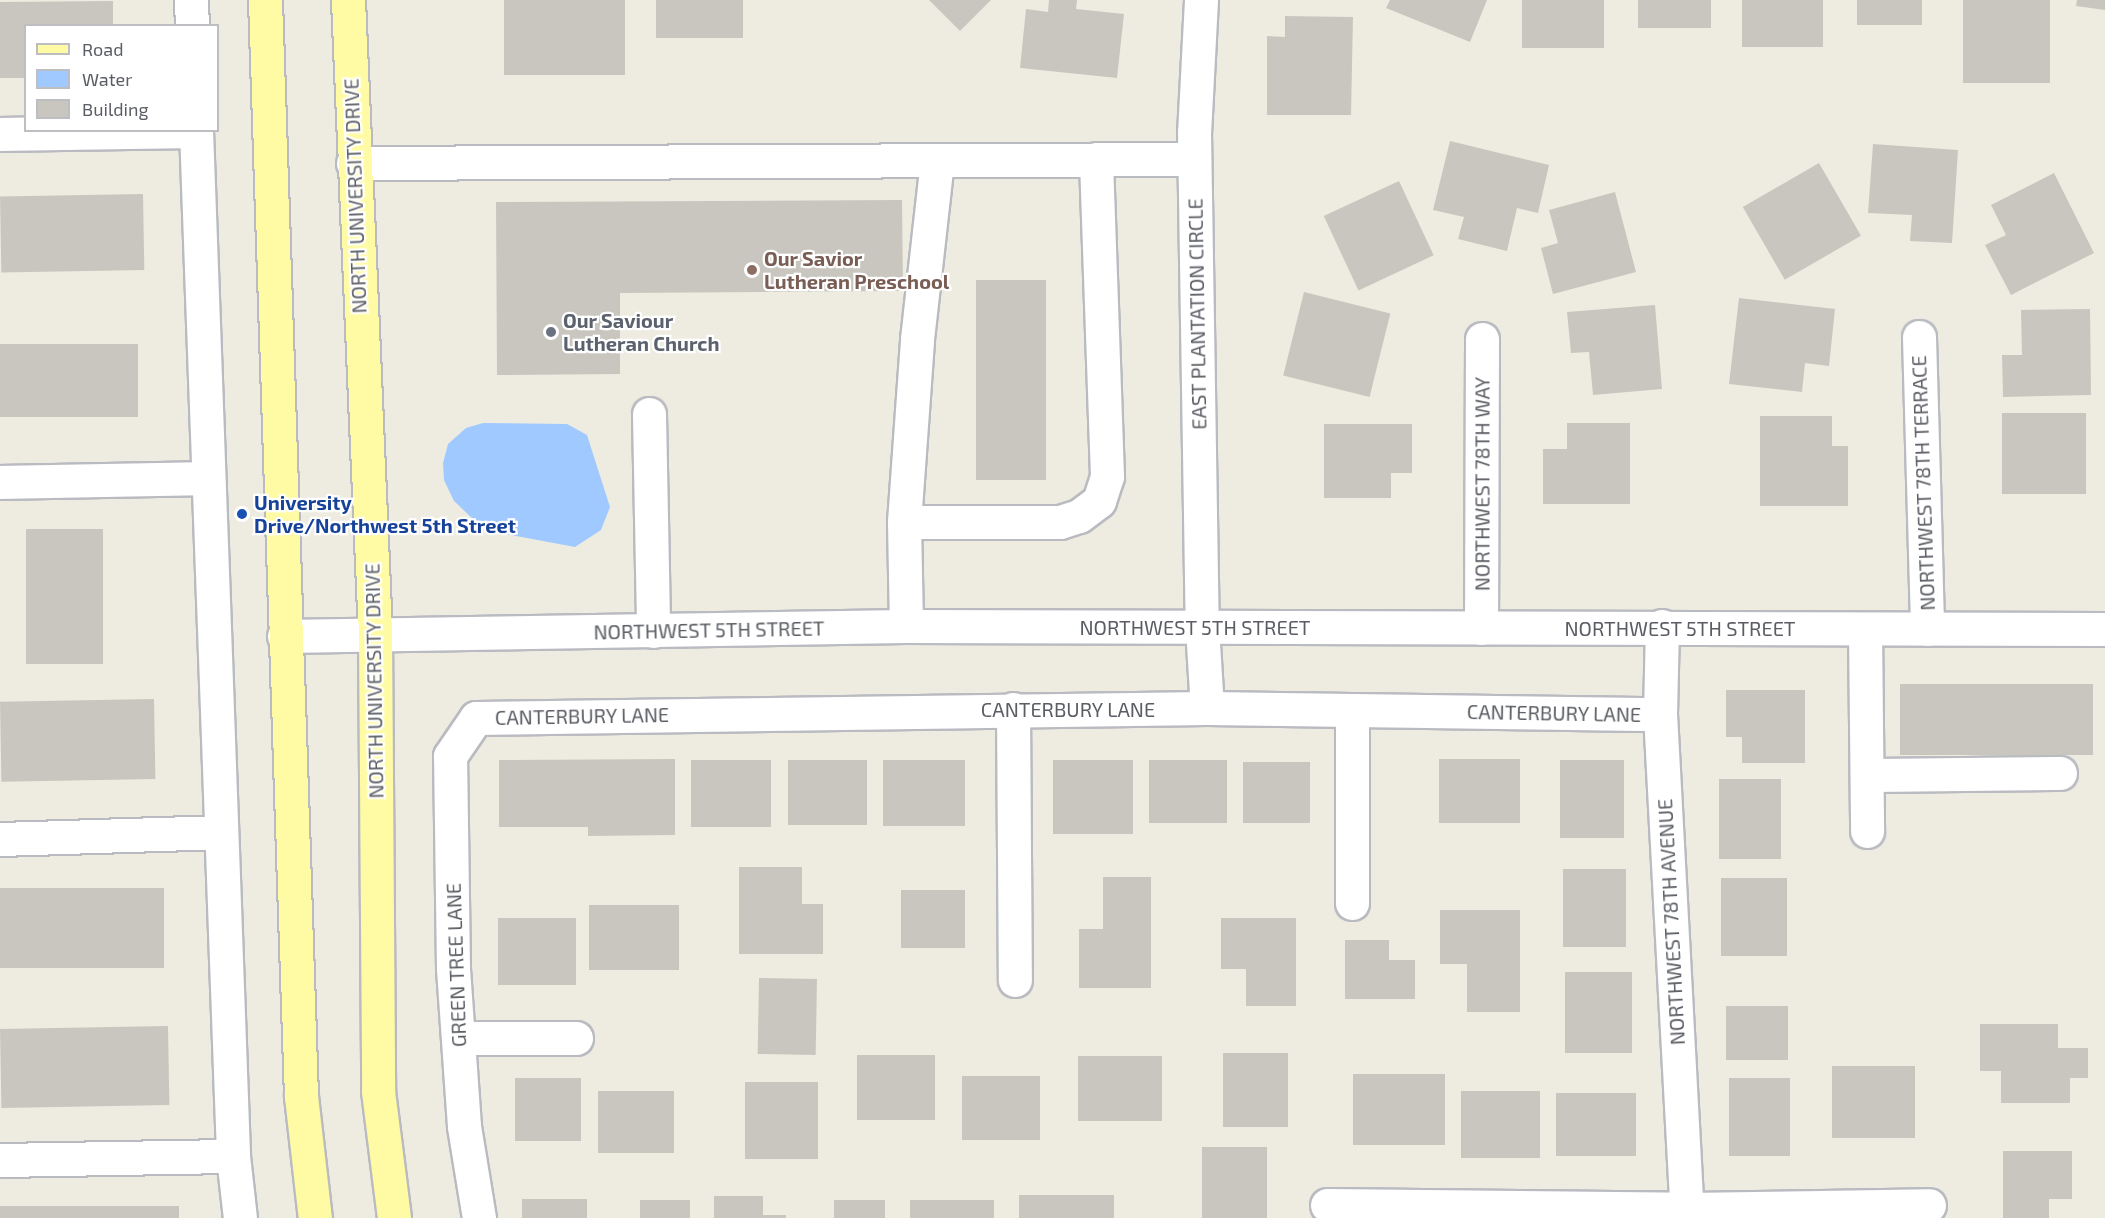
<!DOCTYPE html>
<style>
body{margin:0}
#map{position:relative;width:2105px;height:1218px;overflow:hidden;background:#eeece1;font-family:"Exo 2",sans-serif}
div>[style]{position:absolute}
.water>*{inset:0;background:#a0caff}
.building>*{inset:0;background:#c9c6bf;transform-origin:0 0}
.roads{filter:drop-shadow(2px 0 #b9bbc1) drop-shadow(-2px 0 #b9bbc1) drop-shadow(0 2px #b9bbc1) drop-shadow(0 -2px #b9bbc1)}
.minor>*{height:33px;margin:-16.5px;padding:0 16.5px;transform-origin:16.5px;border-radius:16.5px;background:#fff}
.major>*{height:33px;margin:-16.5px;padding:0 16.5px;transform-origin:16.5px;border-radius:16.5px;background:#fffba5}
.dots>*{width:16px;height:16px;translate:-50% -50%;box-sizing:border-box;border:3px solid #fff;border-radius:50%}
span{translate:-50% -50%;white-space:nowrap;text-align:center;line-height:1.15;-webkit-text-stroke:4.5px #fff;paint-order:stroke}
.street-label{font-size:20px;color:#5a5d63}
.education-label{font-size:20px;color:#785e54;font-weight:700}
.left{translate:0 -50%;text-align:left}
.worship-label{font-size:20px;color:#5b616d;font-weight:700}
.transit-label{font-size:20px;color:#164399;font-weight:700}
.legend{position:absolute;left:24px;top:24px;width:195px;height:108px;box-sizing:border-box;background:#fff;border:2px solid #bdbec1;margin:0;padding:8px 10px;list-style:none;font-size:18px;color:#5a5d63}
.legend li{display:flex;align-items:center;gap:12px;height:30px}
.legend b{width:30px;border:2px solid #bdbec1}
</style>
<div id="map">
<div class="water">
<div style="clip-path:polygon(483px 423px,567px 424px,587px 435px,610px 507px,601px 530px,575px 547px,506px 534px,473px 519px,454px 501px,444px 480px,443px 463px,448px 444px,466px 428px)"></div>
</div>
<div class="building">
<div style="left:504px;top:0;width:121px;height:75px"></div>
<div style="left:656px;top:0;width:87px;height:38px"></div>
<div style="clip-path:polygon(929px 0,991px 0,960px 31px)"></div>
<div style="clip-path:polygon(1049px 0,1077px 0,1076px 9px,1124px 14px,1117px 78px,1020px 68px,1026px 9px,1048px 12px)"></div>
<div style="clip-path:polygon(1390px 0,1487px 0,1470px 42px,1386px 8px)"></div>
<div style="left:1522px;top:0;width:82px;height:48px"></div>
<div style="left:1638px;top:0;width:73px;height:28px"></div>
<div style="left:1742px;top:0;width:81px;height:47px"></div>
<div style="left:1857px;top:0;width:65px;height:25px"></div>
<div style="left:1963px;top:0;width:87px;height:83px"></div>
<div style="clip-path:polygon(2077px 0,2105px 0,2105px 10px,2076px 6px)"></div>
<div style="clip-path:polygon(113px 1px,113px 26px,26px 26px,26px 78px,0 78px,0 2px)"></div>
<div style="clip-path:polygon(1285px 16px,1353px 17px,1351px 115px,1267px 115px,1267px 36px,1285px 37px)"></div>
<div style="clip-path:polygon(1450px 141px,1549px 165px,1538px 213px,1517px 208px,1507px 251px,1458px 239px,1464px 217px,1433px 210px)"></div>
<div style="clip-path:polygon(1873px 144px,1958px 150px,1952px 243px,1910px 241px,1912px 215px,1868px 213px)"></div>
<div style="left:1819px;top:163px;width:84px;height:88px;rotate:60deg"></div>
<div style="clip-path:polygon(2054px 173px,2094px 253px,2011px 295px,1985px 245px,2006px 235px,1991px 205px)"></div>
<div style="left:1399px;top:181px;width:82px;height:83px;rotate:65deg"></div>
<div style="clip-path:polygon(1615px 192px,1636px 272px,1553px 294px,1541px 248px,1558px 243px,1549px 210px)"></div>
<div style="left:143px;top:194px;width:76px;height:143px;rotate:89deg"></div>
<div style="clip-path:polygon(902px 200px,903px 291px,620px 293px,620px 374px,497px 375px,496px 202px)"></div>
<div style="left:976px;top:280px;width:70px;height:200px"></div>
<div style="left:1304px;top:292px;width:89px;height:86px;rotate:14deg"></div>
<div style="clip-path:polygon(1739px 298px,1835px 309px,1829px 366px,1805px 363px,1802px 392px,1729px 384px)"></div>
<div style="clip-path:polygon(1655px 305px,1662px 389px,1593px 395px,1589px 352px,1571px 353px,1567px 312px)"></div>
<div style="clip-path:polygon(2090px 309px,2091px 395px,2003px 397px,2002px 355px,2022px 355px,2021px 310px)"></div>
<div style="left:138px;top:344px;width:73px;height:138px;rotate:90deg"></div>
<div style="left:2002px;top:413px;width:84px;height:81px"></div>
<div style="clip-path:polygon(1760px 416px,1832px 416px,1832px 446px,1848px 446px,1848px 506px,1760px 506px)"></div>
<div style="clip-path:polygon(1567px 423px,1630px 423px,1630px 504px,1543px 504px,1543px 449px,1567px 449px)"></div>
<div style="clip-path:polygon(1324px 424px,1412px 424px,1412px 473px,1391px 473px,1391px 498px,1324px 498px)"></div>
<div style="left:26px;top:529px;width:77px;height:135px"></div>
<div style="left:1900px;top:684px;width:193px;height:71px"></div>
<div style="clip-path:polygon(1726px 690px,1805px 690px,1805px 763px,1742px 763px,1742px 737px,1726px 737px)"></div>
<div style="left:154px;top:699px;width:80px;height:154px;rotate:89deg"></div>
<div style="clip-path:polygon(675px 759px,675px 835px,588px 836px,588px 827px,499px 827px,499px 760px)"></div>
<div style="left:1520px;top:759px;width:64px;height:81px;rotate:90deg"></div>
<div style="left:691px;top:760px;width:80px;height:67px"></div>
<div style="left:788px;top:760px;width:79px;height:65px"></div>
<div style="left:883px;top:760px;width:82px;height:66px"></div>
<div style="left:1053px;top:760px;width:80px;height:74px"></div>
<div style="left:1149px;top:760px;width:78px;height:63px"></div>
<div style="left:1560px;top:760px;width:64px;height:78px"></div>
<div style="left:1243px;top:762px;width:67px;height:61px"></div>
<div style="left:1719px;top:779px;width:62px;height:80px"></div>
<div style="clip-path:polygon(739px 867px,802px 867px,802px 904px,823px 904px,823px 954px,739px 954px)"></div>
<div style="left:1563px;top:869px;width:63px;height:78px"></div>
<div style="clip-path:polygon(1103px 877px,1151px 877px,1151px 988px,1079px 988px,1079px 929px,1103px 929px)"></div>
<div style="left:1721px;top:878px;width:66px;height:78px"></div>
<div style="left:0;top:888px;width:164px;height:80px"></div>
<div style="left:901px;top:890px;width:64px;height:58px"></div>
<div style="left:589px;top:905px;width:90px;height:65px"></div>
<div style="clip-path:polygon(1440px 910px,1520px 910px,1520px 1012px,1467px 1012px,1467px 964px,1440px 964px)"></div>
<div style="left:498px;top:918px;width:78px;height:67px"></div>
<div style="clip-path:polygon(1221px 918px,1296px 918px,1296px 1006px,1246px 1006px,1246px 969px,1221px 969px)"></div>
<div style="clip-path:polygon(1345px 940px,1389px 940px,1389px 960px,1415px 960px,1415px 999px,1345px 999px)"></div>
<div style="left:1565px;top:972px;width:67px;height:81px"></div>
<div style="left:759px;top:978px;width:58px;height:76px;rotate:1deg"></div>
<div style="left:1726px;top:1006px;width:62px;height:54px"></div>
<div style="clip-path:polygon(1980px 1024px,2058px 1024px,2058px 1048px,2088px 1048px,2088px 1078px,2070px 1078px,2070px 1103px,2001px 1103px,2001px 1071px,1980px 1071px)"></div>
<div style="left:168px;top:1026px;width:79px;height:168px;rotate:89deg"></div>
<div style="left:1223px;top:1053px;width:65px;height:74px"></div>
<div style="left:857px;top:1055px;width:78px;height:65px"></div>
<div style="left:1078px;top:1056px;width:84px;height:65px"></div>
<div style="left:1832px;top:1066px;width:83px;height:72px"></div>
<div style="left:1353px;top:1074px;width:92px;height:71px"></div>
<div style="left:962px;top:1076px;width:78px;height:64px"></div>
<div style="left:515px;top:1078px;width:66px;height:63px"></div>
<div style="left:1729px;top:1078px;width:61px;height:78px"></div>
<div style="left:745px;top:1082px;width:73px;height:77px"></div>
<div style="left:598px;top:1091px;width:76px;height:62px"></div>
<div style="left:1461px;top:1091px;width:79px;height:67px"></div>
<div style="left:1556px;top:1093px;width:80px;height:63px"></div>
<div style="left:1202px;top:1147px;width:65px;height:71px"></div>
<div style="clip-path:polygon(2003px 1151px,2072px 1151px,2072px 1199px,2049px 1199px,2049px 1218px,2003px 1218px)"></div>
<div style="left:1019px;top:1195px;width:95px;height:23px"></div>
<div style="clip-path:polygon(714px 1196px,763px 1196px,763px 1215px,786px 1215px,786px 1218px,714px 1218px)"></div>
<div style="left:522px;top:1199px;width:65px;height:19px"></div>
<div style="left:640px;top:1200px;width:50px;height:18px"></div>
<div style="left:834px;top:1200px;width:51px;height:18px"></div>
<div style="left:910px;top:1200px;width:84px;height:18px"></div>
<div style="left:179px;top:1206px;width:12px;height:179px;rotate:90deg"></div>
</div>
<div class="roads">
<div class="minor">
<div style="left:191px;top:0;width:26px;rotate:88deg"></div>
<div style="left:1201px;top:0;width:132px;rotate:93deg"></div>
<div style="left:1194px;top:132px;width:495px;rotate:89.1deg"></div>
<div style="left:1202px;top:627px;width:81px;rotate:86.5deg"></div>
<div style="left:196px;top:130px;width:1027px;rotate:87.93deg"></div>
<div style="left:233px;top:1156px;width:62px;rotate:83.6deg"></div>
<div style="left:0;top:134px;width:196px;rotate:-0.9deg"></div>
<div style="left:353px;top:163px;width:841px;rotate:-0.27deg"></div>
<div style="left:1919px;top:337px;width:292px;rotate:88.4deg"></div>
<div style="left:649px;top:414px;width:217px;rotate:88.9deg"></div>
<div style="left:0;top:482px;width:208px;rotate:-1.1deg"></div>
<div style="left:904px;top:522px;width:156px"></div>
<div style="left:1060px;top:522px;width:20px;rotate:-18deg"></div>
<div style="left:1079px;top:516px;width:25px;rotate:-37deg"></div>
<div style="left:1099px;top:501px;width:26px;rotate:-72deg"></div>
<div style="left:1107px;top:476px;width:317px;rotate:-92deg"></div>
<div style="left:906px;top:626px;width:104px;rotate:-91.1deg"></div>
<div style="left:904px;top:522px;width:183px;rotate:-85.9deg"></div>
<div style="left:917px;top:339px;width:180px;rotate:-83.6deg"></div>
<div style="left:1662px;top:626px;width:88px;rotate:91.3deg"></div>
<div style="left:1660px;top:714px;width:505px;rotate:86.93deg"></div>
<div style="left:1481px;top:628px;width:289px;rotate:-89.8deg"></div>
<div style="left:1865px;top:629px;width:202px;rotate:89.4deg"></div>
<div style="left:284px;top:636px;width:622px;rotate:-0.92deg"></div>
<div style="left:906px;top:626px;width:1199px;rotate:0.14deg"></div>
<div style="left:1013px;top:709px;width:271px;rotate:89.6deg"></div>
<div style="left:1867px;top:775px;width:193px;rotate:-0.6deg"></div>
<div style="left:0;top:839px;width:220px;rotate:-1.8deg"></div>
<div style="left:1352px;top:903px;width:193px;rotate:-90deg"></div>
<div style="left:458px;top:1038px;width:118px"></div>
<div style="left:0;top:1160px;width:233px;rotate:-1deg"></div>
<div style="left:1327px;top:1205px;width:360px;rotate:0.6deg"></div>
<div style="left:1687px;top:1209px;width:242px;rotate:-0.9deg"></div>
<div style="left:479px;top:1218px;width:93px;rotate:-99.3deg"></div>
<div style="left:464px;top:1126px;width:158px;rotate:-94deg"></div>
<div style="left:453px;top:968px;width:212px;rotate:-90.8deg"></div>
<div style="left:450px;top:756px;width:46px;rotate:-55.6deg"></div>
<div style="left:476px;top:718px;width:731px;rotate:-0.78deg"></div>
<div style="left:1207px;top:708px;width:453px;rotate:0.8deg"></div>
</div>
<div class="major">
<div style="left:265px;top:0;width:1097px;rotate:88.12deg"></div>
<div style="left:301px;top:1096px;width:123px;rotate:83.5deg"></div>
<div style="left:348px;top:0;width:634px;rotate:87.56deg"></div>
<div style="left:375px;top:633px;width:458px;rotate:89.6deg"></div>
<div style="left:378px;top:1091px;width:128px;rotate:82.8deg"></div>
</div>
</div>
<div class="dots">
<div style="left:752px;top:270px;background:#8d6e63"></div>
<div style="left:551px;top:332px;background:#6b7280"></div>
<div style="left:242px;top:514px;background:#1a4fb4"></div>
</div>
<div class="street-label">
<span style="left:355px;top:196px;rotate:-92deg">NORTH UNIVERSITY DRIVE</span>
<span style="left:1197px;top:314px;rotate:-91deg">EAST PLANTATION CIRCLE</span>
<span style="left:1923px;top:483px;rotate:-92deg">NORTHWEST 78TH TERRACE</span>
<span style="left:1482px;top:484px;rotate:-90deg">NORTHWEST 78TH WAY</span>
<span style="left:1195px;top:627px">NORTHWEST 5TH STREET</span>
<span style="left:1680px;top:628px">NORTHWEST 5TH STREET</span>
<span style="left:709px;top:630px;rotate:-1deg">NORTHWEST 5TH STREET</span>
<span style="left:374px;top:681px;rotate:-91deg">NORTH UNIVERSITY DRIVE</span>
<span style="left:1068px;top:709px">CANTERBURY LANE</span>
<span style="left:1554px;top:713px;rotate:1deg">CANTERBURY LANE</span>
<span style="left:582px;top:716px;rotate:-1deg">CANTERBURY LANE</span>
<span style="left:1671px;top:922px;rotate:-93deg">NORTHWEST 78TH AVENUE</span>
<span style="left:456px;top:965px;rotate:-92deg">GREEN TREE LANE</span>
</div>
<div class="education-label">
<span class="left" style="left:764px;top:270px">Our Savior<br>Lutheran Preschool</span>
</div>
<div class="worship-label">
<span class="left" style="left:563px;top:332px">Our Saviour<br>Lutheran Church</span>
</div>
<div class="transit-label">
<span class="left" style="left:254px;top:514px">University<br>Drive/Northwest 5th Street</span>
</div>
<ul class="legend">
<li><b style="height:8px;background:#fffba5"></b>Road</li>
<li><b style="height:16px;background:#a0caff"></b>Water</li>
<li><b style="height:16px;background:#c9c6bf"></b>Building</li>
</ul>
</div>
